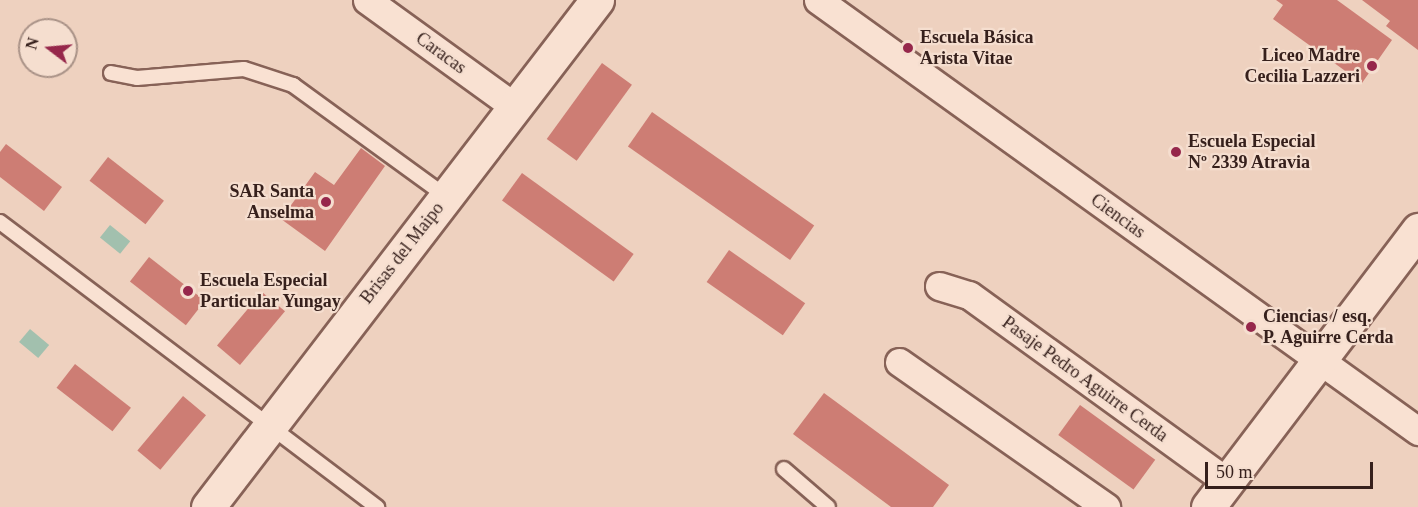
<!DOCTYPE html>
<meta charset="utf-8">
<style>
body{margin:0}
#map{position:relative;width:1418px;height:507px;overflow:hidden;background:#eed1bf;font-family:Georgia,serif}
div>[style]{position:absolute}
.water>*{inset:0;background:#a2c0ae;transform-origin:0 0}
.building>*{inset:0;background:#cd7d74;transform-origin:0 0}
.roads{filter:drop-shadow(2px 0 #876257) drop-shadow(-2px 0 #876257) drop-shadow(0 2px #876257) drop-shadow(0 -2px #876257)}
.service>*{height:14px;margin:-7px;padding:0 7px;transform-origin:7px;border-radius:7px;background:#f9e1d2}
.minor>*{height:27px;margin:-13.5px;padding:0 13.5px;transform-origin:13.5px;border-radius:13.5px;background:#f9e1d2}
.tertiary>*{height:33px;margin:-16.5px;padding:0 16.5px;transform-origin:16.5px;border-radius:16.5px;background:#f9e1d2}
.dots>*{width:16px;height:16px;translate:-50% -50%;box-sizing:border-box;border:3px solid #f5decf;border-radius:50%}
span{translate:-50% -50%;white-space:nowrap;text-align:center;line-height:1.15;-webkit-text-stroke:4.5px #f5decf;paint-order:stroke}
.poi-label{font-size:18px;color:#36201c;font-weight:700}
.left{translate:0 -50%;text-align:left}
.right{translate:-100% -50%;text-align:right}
.street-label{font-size:18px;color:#36201c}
.north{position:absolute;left:18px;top:18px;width:60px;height:60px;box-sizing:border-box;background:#f5decf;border:2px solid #a99287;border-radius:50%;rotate:286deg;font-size:16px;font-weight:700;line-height:24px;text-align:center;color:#36201c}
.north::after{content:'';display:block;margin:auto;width:21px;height:27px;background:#96274b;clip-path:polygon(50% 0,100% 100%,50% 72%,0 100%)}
.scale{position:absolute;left:1205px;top:462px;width:168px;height:27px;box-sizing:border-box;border:3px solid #36201c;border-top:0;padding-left:8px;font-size:18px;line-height:21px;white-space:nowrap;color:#36201c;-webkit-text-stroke:4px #f5decf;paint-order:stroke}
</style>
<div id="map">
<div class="water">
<div style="left:110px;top:225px;width:26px;height:16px;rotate:39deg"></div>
<div style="left:30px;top:329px;width:25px;height:17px;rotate:40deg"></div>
</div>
<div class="building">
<div style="clip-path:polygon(1276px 0,1337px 0,1392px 40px,1362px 83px,1273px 19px,1283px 5px)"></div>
<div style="clip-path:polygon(1362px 0,1418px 0,1418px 50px,1386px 26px,1390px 21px)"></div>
<div style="left:602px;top:63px;width:37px;height:94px;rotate:36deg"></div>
<div style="left:652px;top:112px;width:198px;height:42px;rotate:35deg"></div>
<div style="clip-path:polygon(6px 144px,62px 187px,44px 211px,0 177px,0 152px)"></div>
<div style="clip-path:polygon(361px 148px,385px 166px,325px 251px,281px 219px,315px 172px,334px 185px)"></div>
<div style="left:108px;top:157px;width:71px;height:30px;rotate:38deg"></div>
<div style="left:522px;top:173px;width:138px;height:34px;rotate:36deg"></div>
<div style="left:729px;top:250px;width:93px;height:39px;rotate:35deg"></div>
<div style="left:149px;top:257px;width:71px;height:31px;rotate:38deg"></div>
<div style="left:262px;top:292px;width:30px;height:70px;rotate:40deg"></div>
<div style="left:75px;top:364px;width:71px;height:30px;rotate:38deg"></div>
<div style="clip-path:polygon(824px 393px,949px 485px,933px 507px,891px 507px,793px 434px)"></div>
<div style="left:183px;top:396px;width:30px;height:71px;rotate:40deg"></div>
<div style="left:1080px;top:405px;width:93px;height:37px;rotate:36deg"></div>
</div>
<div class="roads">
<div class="service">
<div style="left:111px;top:73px;width:26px;rotate:11deg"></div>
<div style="left:137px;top:78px;width:107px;rotate:-4.8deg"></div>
<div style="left:244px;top:69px;width:52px;rotate:18.1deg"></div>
<div style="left:293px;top:85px;width:189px;rotate:36deg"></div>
<div style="left:0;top:222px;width:473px;rotate:37.1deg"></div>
<div style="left:784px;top:469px;width:58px;rotate:40.8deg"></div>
</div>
<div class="minor">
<div style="left:367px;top:0;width:183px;rotate:35.9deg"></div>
<div style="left:818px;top:0;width:739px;rotate:35.69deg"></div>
<div style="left:939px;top:286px;width:31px;rotate:17deg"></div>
<div style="left:969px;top:295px;width:319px;rotate:35.9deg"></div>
<div style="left:899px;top:362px;width:253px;rotate:35deg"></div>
</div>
<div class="tertiary">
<div style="left:208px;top:507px;width:639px;rotate:-52.5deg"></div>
<div style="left:1208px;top:507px;width:348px;rotate:-52.8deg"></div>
</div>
</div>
<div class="dots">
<div style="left:908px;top:48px;background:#96274b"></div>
<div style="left:1372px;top:66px;background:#96274b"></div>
<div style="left:1176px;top:152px;background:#96274b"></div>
<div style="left:326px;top:202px;background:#96274b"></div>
<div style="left:188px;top:291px;background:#96274b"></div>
<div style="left:1251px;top:327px;background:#96274b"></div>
</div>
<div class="poi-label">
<span class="left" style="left:920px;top:48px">Escuela Básica<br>Arista Vitae</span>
<span class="right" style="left:1360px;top:66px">Liceo Madre<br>Cecilia Lazzeri</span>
<span class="left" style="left:1188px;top:152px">Escuela Especial<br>Nº 2339 Atravia</span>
<span class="right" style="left:314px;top:202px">SAR Santa<br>Anselma</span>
<span class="left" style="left:200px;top:291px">Escuela Especial<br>Particular Yungay</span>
<span class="left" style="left:1263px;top:327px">Ciencias / esq.<br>P. Aguirre Cerda</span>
</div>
<div class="street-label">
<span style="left:441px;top:53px;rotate:36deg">Caracas</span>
<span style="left:1118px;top:216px;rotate:36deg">Ciencias</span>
<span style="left:402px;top:253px;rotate:-52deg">Brisas del Maipo</span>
<span style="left:1085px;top:379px;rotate:36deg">Pasaje Pedro Aguirre Cerda</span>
</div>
<div class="north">N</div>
<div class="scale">50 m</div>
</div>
